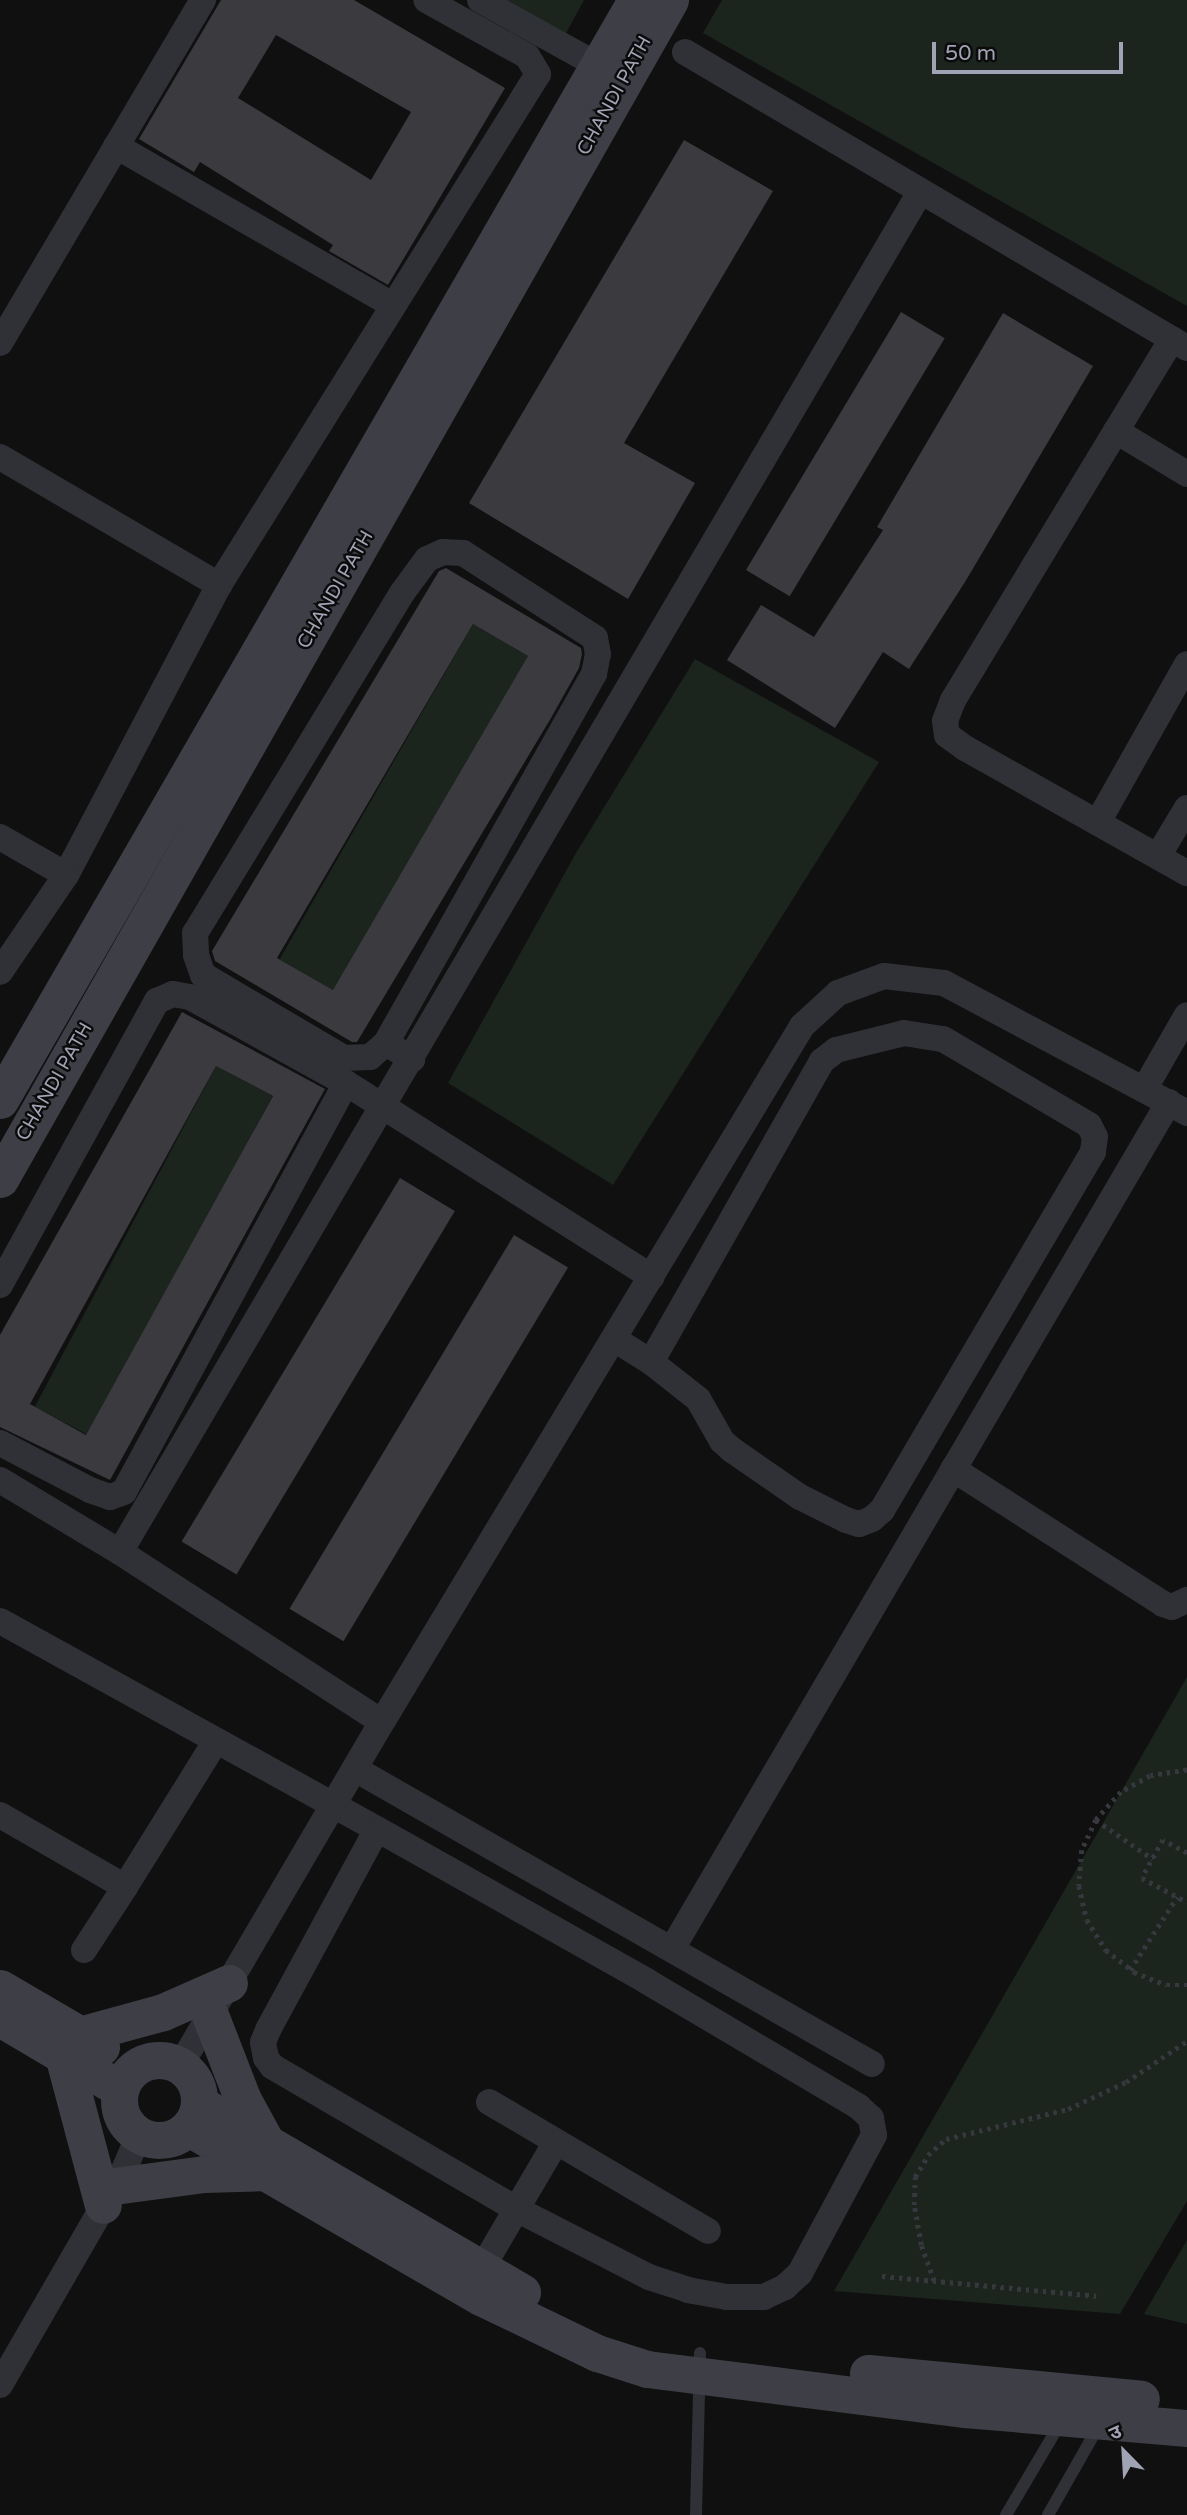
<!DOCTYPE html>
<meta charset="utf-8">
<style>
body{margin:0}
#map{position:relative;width:1187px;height:2515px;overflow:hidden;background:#101011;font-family:"Varela Round","Noto Sans Devanagari",sans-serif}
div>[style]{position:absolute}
.green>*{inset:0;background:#1c241e;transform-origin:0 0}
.building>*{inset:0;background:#3a3a3f;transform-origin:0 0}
.path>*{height:4.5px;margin-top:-2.25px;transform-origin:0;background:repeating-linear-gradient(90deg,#36383d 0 3.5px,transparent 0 8.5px)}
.lane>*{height:12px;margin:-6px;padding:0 6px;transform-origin:6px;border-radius:6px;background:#303136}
.street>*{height:26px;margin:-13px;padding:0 13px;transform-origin:13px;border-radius:13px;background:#303136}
.secondary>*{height:37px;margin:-18.5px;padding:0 18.5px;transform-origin:18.5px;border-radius:18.5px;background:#3e3f46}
.secondary>.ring{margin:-18.5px;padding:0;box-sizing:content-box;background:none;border:37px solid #3e3f46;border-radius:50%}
span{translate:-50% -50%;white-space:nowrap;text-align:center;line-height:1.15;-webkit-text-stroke:5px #0b0b0c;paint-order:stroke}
.street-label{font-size:19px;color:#a0a3b3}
.north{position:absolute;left:1089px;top:2417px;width:70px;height:70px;-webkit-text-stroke:5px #0b0b0c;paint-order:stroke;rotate:336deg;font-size:19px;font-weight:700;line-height:28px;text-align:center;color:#a0a3b3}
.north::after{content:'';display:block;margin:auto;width:24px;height:32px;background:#a0a3b3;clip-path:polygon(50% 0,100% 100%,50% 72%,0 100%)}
.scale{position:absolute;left:932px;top:42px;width:191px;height:32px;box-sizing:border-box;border:4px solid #a0a3b3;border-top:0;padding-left:9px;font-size:21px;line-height:24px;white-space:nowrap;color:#a0a3b3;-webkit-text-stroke:5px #0b0b0c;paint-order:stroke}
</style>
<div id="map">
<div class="green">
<div style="clip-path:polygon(501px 0,584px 0,564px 37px)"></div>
<div style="clip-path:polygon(722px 0,1187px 0,1187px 306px,703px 33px)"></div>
<div style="left:473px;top:624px;width:64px;height:387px;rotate:30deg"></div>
<div style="clip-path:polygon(695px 659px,879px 762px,613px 1185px,448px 1083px,576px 853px)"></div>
<div style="left:216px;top:1066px;width:64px;height:386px;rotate:28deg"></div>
<div style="clip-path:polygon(1187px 1677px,1187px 2201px,1120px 2314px,834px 2291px)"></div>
<div style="clip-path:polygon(1187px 2240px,1187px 2324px,1144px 2314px)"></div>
</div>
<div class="building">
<div style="clip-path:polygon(evenodd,221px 0,354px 0,505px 88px,388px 285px,329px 251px,333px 245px,200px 162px,194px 172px,139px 139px,221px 0,276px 35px,411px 112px,371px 180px,238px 98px,276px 35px)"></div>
<div style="clip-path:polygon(684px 140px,773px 191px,624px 443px,695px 483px,628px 599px,469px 503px)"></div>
<div style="left:901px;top:312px;width:51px;height:301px;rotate:31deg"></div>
<div style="clip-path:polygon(1003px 313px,1093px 366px,965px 582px,909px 669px,883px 652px,835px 728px,727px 660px,761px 605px,814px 637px,883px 530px,877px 527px)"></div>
<div style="clip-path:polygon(evenodd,446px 568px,581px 648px,582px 654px,579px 668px,551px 718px,357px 1042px,352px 1042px,215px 961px,212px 951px,439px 571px,446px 568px,473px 624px,528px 656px,333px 990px,277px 958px,473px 624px)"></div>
<div style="clip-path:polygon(evenodd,182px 1012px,325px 1089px,110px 1480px,0 1427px,0 1335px,182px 1012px,216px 1066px,273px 1096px,86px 1435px,30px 1404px,216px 1066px)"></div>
<div style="left:400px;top:1178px;width:64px;height:424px;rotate:31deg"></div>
<div style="left:514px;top:1235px;width:63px;height:436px;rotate:31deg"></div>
</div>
<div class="path">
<div style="left:1187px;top:1770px;width:37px;rotate:171deg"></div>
<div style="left:1150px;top:1776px;width:33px;rotate:151deg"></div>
<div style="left:1121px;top:1792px;width:38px;rotate:132deg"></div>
<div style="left:1096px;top:1820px;width:33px;rotate:115deg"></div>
<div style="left:1082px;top:1850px;width:36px;rotate:95deg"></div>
<div style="left:1079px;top:1886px;width:35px;rotate:77deg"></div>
<div style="left:1087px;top:1920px;width:36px;rotate:58deg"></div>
<div style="left:1106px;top:1950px;width:36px;rotate:38deg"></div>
<div style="left:1134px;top:1972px;width:35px;rotate:22deg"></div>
<div style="left:1167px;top:1985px;width:20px"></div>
<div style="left:1096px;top:1820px;width:69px;rotate:34.4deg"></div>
<div style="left:1187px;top:1853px;width:27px;rotate:-152deg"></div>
<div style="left:1163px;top:1840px;width:43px;rotate:118.9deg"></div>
<div style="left:1142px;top:1878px;width:51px;rotate:28.1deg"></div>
<div style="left:1130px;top:1970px;width:87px;rotate:-57.2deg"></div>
<div style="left:882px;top:2276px;width:215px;rotate:5.3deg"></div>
<div style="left:934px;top:2281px;width:38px;rotate:-110deg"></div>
<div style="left:921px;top:2245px;width:41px;rotate:-99.9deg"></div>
<div style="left:914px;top:2205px;width:28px;rotate:-88deg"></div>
<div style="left:915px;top:2177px;width:26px;rotate:-59deg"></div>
<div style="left:928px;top:2155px;width:24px;rotate:-42deg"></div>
<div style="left:946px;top:2139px;width:126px;rotate:-13.8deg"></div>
<div style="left:1068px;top:2109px;width:64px;rotate:-25deg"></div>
<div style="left:1126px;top:2082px;width:73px;rotate:-33.9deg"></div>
</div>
<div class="lane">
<div style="left:696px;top:2515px;width:162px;rotate:-88.6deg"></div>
<div style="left:1006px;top:2515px;width:108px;rotate:-59.4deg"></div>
<div style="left:1048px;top:2515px;width:105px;rotate:-60.3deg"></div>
</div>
<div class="street">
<div style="left:480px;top:0;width:136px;rotate:29deg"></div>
<div style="left:685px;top:52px;width:583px;rotate:30.53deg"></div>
<div style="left:116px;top:146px;width:319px;rotate:29.9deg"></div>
<div style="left:1172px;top:339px;width:108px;rotate:121.3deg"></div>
<div style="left:1116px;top:431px;width:83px;rotate:31.2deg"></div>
<div style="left:0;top:343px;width:399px;rotate:-59.4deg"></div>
<div style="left:1116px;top:431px;width:315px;rotate:121.2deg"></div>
<div style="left:953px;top:700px;width:22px;rotate:111deg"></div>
<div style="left:945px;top:721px;width:14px;rotate:82deg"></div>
<div style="left:947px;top:735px;width:22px;rotate:36deg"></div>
<div style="left:965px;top:748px;width:255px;rotate:29.4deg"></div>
<div style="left:0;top:457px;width:254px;rotate:30.3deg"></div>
<div style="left:219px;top:585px;width:328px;rotate:117.8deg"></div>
<div style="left:66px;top:875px;width:117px;rotate:124.2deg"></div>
<div style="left:219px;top:585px;width:602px;rotate:-58.02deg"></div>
<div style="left:538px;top:74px;width:21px;rotate:-121deg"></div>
<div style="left:527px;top:56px;width:115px;rotate:-151deg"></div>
<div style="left:1098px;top:822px;width:181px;rotate:-60.6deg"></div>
<div style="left:0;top:837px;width:76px;rotate:29.9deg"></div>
<div style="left:1158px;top:856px;width:56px;rotate:-58.9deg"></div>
<div style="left:386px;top:1043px;width:424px;rotate:-60.6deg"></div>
<div style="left:594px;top:674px;width:20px;rotate:-79deg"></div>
<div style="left:598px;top:654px;width:16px;rotate:-101deg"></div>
<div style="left:595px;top:638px;width:157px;rotate:-147.2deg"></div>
<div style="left:463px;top:553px;width:20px;rotate:-177deg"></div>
<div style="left:443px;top:552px;width:17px;rotate:156deg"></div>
<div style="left:427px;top:559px;width:42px;rotate:126.3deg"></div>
<div style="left:402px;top:593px;width:398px;rotate:121.3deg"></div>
<div style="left:195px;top:933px;width:22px;rotate:87deg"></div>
<div style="left:196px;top:955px;width:21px;rotate:71deg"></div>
<div style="left:203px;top:975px;width:164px;rotate:30.5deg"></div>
<div style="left:344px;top:1058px;width:26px;rotate:-2deg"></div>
<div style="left:370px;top:1057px;width:21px;rotate:-41deg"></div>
<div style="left:386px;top:1043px;width:31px;rotate:32deg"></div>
<div style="left:346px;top:1083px;width:362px;rotate:32.4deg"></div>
<div style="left:1145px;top:1088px;width:84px;rotate:-60.1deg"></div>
<div style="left:0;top:1285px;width:325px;rotate:-61.1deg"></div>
<div style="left:157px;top:1001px;width:17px;rotate:-24deg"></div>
<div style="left:173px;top:994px;width:17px;rotate:10deg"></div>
<div style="left:190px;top:997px;width:178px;rotate:28.9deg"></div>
<div style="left:346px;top:1083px;width:465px;rotate:118.5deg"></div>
<div style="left:124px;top:1492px;width:15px;rotate:160deg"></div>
<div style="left:110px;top:1497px;width:21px;rotate:-161deg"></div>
<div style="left:90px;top:1490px;width:102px;rotate:-152.4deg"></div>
<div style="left:614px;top:1339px;width:44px;rotate:31.9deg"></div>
<div style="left:651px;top:1362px;width:346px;rotate:-60.4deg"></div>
<div style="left:822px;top:1061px;width:18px;rotate:-38deg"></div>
<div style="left:836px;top:1050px;width:70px;rotate:-14deg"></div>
<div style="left:904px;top:1033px;width:39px;rotate:9deg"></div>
<div style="left:943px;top:1039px;width:169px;rotate:30.5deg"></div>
<div style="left:1089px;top:1125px;width:13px;rotate:63deg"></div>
<div style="left:1095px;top:1137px;width:15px;rotate:98deg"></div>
<div style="left:1093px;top:1152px;width:416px;rotate:120.5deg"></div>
<div style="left:882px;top:1510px;width:13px;rotate:138deg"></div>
<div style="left:872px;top:1519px;width:14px;rotate:159deg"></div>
<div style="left:859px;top:1524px;width:14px;rotate:-163deg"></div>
<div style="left:846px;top:1520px;width:51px;rotate:-153.4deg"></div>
<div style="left:800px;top:1497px;width:83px;rotate:-145.3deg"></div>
<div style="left:732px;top:1450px;width:13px;rotate:-138deg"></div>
<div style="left:722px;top:1441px;width:48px;rotate:-119.7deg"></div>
<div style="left:698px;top:1399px;width:60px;rotate:-141.8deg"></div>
<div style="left:953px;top:1469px;width:250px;rotate:32.7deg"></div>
<div style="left:1163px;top:1604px;width:9px;rotate:18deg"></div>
<div style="left:1172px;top:1607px;width:17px;rotate:-25deg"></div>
<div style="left:0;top:1480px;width:140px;rotate:31deg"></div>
<div style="left:120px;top:1552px;width:312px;rotate:33deg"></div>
<div style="left:120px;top:1552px;width:1578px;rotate:-59.53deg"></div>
<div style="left:0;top:1621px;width:431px;rotate:28.9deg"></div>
<div style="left:355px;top:1769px;width:595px;rotate:29.71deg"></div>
<div style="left:0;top:1815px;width:144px;rotate:29.9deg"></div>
<div style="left:125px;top:1887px;width:172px;rotate:-58.1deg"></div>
<div style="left:377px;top:1829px;width:311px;rotate:29.4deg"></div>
<div style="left:648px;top:1982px;width:245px;rotate:30.6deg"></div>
<div style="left:859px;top:2107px;width:16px;rotate:43deg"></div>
<div style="left:871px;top:2118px;width:17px;rotate:80deg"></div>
<div style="left:874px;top:2135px;width:157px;rotate:118.2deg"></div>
<div style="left:800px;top:2273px;width:21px;rotate:137deg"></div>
<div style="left:785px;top:2287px;width:23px;rotate:155deg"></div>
<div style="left:764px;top:2297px;width:37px;rotate:180deg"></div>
<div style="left:727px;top:2297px;width:39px;rotate:-170deg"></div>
<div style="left:689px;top:2290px;width:42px;rotate:-162deg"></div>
<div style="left:649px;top:2277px;width:147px;rotate:-152.9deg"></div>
<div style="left:518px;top:2210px;width:285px;rotate:-149.7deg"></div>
<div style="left:272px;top:2066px;width:10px;rotate:-127deg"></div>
<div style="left:266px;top:2058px;width:16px;rotate:-101deg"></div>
<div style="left:263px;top:2042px;width:15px;rotate:-67deg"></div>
<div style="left:269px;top:2028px;width:226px;rotate:-61.5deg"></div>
<div style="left:672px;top:1949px;width:982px;rotate:-59.6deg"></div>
<div style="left:84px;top:1950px;width:75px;rotate:-56.9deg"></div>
<div style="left:180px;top:2066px;width:399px;rotate:-59.6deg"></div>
<div style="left:382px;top:1722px;width:813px;rotate:-58.89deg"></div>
<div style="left:802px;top:1026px;width:49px;rotate:-42.5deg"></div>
<div style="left:838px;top:993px;width:49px;rotate:-20.3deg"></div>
<div style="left:884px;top:976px;width:60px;rotate:6.7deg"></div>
<div style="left:944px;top:983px;width:276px;rotate:28.1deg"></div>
<div style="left:489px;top:2102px;width:254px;rotate:30.5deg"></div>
<div style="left:482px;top:2268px;width:146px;rotate:-59.6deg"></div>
<div style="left:0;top:2385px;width:248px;rotate:-60deg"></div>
<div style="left:124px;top:2170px;width:38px;rotate:-67deg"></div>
</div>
<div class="secondary">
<div style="left:0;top:1100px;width:1271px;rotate:-59.96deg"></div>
<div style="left:0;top:1179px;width:1356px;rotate:-60.39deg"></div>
<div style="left:0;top:1988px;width:117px;rotate:30.3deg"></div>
<div style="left:210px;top:2015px;width:91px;rotate:68.8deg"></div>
<div style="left:243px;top:2100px;width:48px;rotate:61.3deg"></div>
<div style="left:0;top:2018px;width:139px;rotate:30.6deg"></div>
<div style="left:79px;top:2035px;width:87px;rotate:-15.3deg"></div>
<div style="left:163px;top:2012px;width:72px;rotate:-23.7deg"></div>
<div style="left:63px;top:2055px;width:155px;rotate:75.1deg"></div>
<div class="ring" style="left:119px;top:2060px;width:43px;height:43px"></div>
<div style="left:200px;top:2104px;width:373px;rotate:30.3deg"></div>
<div style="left:189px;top:2128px;width:337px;rotate:30.1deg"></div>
<div style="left:481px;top:2297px;width:129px;rotate:25.8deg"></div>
<div style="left:597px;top:2353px;width:52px;rotate:17.7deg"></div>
<div style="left:647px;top:2369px;width:321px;rotate:7.2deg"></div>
<div style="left:965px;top:2409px;width:223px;rotate:4.9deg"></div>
<div style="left:114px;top:2186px;width:91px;rotate:-7.6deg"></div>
<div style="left:204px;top:2174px;width:62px;rotate:-1.8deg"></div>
<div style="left:868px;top:2373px;width:274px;rotate:5.4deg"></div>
</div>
<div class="street-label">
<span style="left:615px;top:96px;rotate:-61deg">CHANDI PATH</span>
<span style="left:336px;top:590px;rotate:-60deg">CHANDI PATH</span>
<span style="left:55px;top:1082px;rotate:-60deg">CHANDI PATH</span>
</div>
<div class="north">उ</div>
<div class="scale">50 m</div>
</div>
